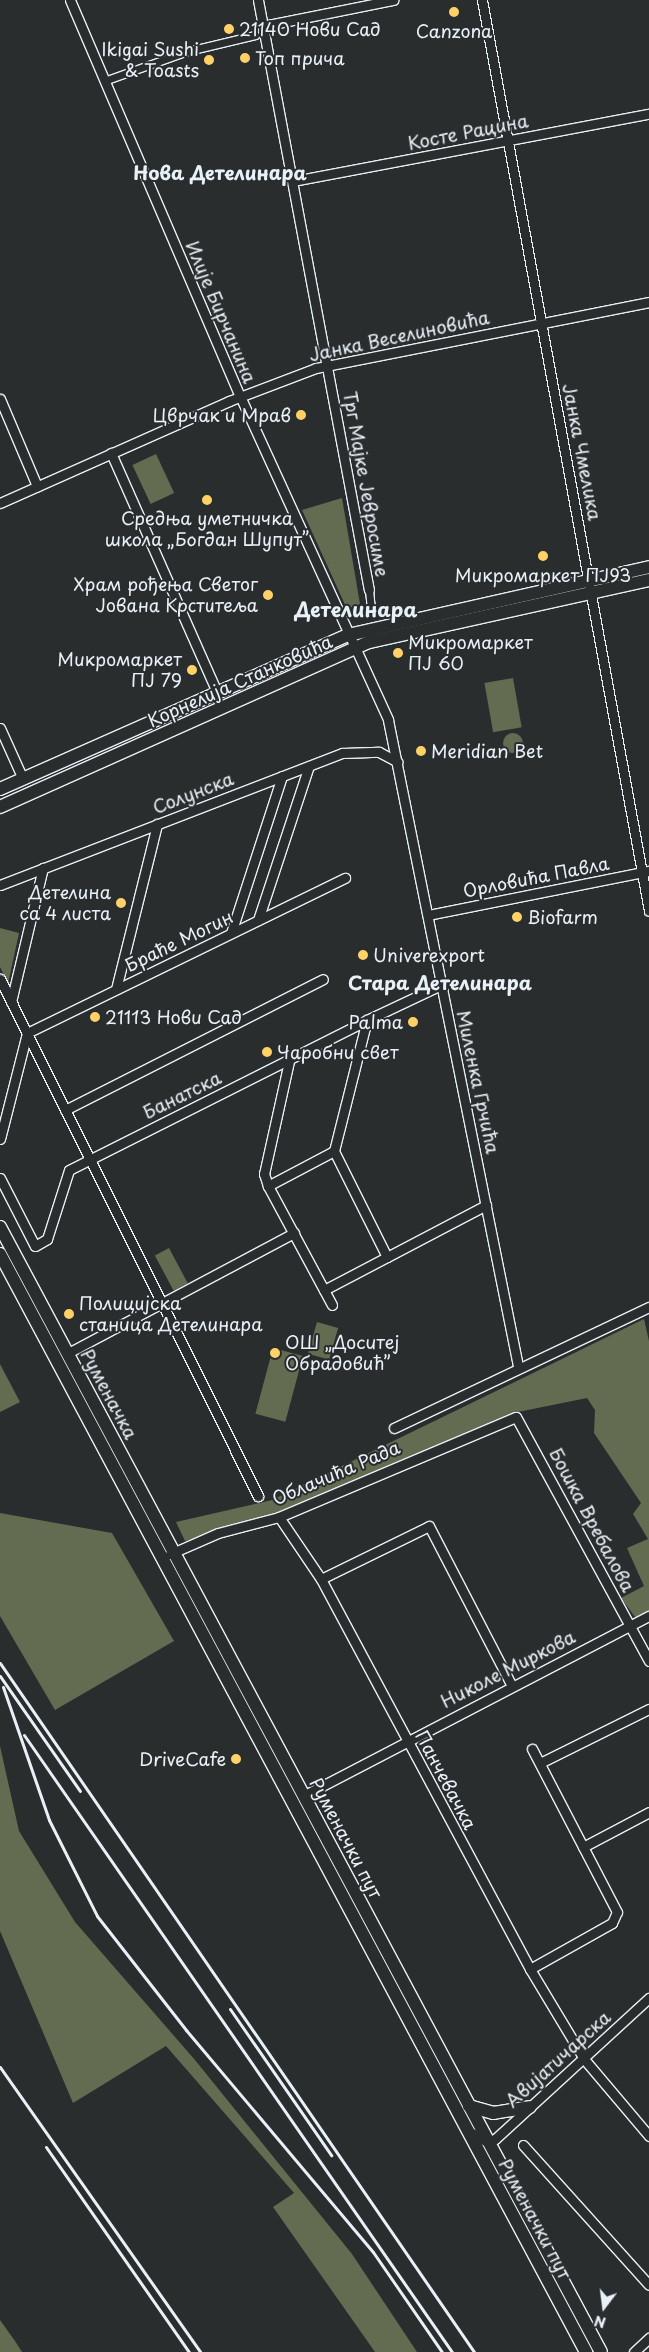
<!DOCTYPE html>
<meta charset="utf-8">
<style>
body{margin:0}
#map{position:relative;width:649px;height:2352px;overflow:hidden;background:#2a2d2e;font-family:"Playpen Sans",sans-serif}
div>[style]{position:absolute}
.green>*{inset:0;background:#636b51;transform-origin:0 0}
.round{border-radius:50%}
.roads{filter:drop-shadow(1px 0 #e8f1f8) drop-shadow(-1px 0 #e8f1f8) drop-shadow(0 1px #e8f1f8) drop-shadow(0 -1px #e8f1f8)}
.pedestrian>*{height:7px;margin:-3.5px;padding:0 3.5px;transform-origin:3.5px;border-radius:3.5px;background:#2a2d2e}
.minor>*{height:9px;margin:-4.5px;padding:0 4.5px;transform-origin:4.5px;border-radius:4.5px;background:#2a2d2e}
.secondary>*{height:12px;margin:-6px;padding:0 6px;transform-origin:6px;border-radius:6px;background:#2a2d2e}
.rail>*{height:3px;margin:-1.5px;padding:0 1.5px;transform-origin:1.5px;border-radius:1.5px;background:#e8f1f8}
.dots>*{width:14px;height:14px;translate:-50% -50%;box-sizing:border-box;border:2px solid #2a2d2e;border-radius:50%}
span{translate:-50% -50%;white-space:nowrap;text-align:center;line-height:1.15;-webkit-text-stroke:4px #2a2d2e;paint-order:stroke}
.poi-label{font-size:18px;color:#e8f1f8}
.left{translate:0 -50%;text-align:left}
.right{translate:-100% -50%;text-align:right}
.street-label{font-size:18px;color:#e8f1f8}
.neighbourhood-label{font-size:19px;color:#e8f1f8;font-weight:700}
.quarter-label{font-size:20px;color:#e8f1f8;font-weight:700}
.north{position:absolute;left:579px;top:2282px;width:50px;height:50px;-webkit-text-stroke:4px #2a2d2e;paint-order:stroke;rotate:195deg;font-size:14px;font-weight:700;line-height:20px;text-align:center;color:#e8f1f8}
.north::after{content:'';display:block;margin:auto;width:18px;height:22px;background:#e8f1f8;clip-path:polygon(50% 0,100% 100%,50% 72%,0 100%)}
</style>
<div id="map">
<div class="green">
<div style="left:156px;top:454px;width:43px;height:26px;rotate:65deg"></div>
<div style="clip-path:polygon(342px 498px,360px 604px,347px 609px,302px 510px)"></div>
<div style="left:513px;top:678px;width:50px;height:29px;rotate:80deg"></div>
<div class="round" style="left:503px;top:733px;width:20px;height:20px"></div>
<div style="clip-path:polygon(0 928px,19px 933px,8px 984px,0 967px)"></div>
<div style="left:169px;top:1248px;width:40px;height:16px;rotate:62deg"></div>
<div style="clip-path:polygon(644px 1319px,649px 1341px,649px 1616px,638px 1621px,621px 1598px,644px 1586px,627px 1548px,648px 1539px,633px 1514px,641px 1503px,594px 1433px,595px 1410px,587px 1398px,513px 1413px,279px 1517px,185px 1541px,176px 1522px,272px 1500px)"></div>
<div style="left:317px;top:1322px;width:22px;height:33px;rotate:16deg"></div>
<div style="left:273px;top:1348px;width:31px;height:68px;rotate:15deg"></div>
<div style="clip-path:polygon(0 1364px,20px 1402px,0 1412px)"></div>
<div style="clip-path:polygon(0 1513px,112px 1533px,174px 1641px,55px 1710px,0 1616px)"></div>
<div style="clip-path:polygon(0 1746px,19px 1831px,75px 1922px,195px 2060px,352px 2254px,417px 2352px,375px 2352px,273px 2207px,294px 2193px,166px 2046px,73px 2103px,0 1931px)"></div>
<div style="clip-path:polygon(0 2320px,15px 2341px,22px 2352px,0 2352px)"></div>
</div>
<div class="roads">
<div class="pedestrian">
<div style="left:104px;top:81px;width:89px;rotate:-19.7deg"></div>
<div style="left:188px;top:51px;width:69px;rotate:-13.4deg"></div>
<div style="left:369px;top:590px;width:20px;rotate:84deg"></div>
</div>
<div class="minor">
<div style="left:70px;top:0;width:431px;rotate:66.8deg"></div>
<div style="left:240px;top:396px;width:356px;rotate:65.4deg"></div>
<div style="left:388px;top:720px;width:659px;rotate:78.62deg"></div>
<div style="left:258px;top:0;width:600px;rotate:79.35deg"></div>
<div style="left:482px;top:0;width:926px;rotate:79.61deg"></div>
<div style="left:263px;top:26px;width:133px;rotate:-11.3deg"></div>
<div style="left:293px;top:181px;width:362px;rotate:-10.7deg"></div>
<div style="left:0;top:399px;width:95px;rotate:67deg"></div>
<div style="left:111px;top:453px;width:261px;rotate:66.1deg"></div>
<div style="left:0;top:503px;width:251px;rotate:-24deg"></div>
<div style="left:229px;top:401px;width:93px;rotate:-20.8deg"></div>
<div style="left:316px;top:368px;width:339px;rotate:-11.2deg"></div>
<div style="left:0;top:728px;width:56px;rotate:65.7deg"></div>
<div style="left:0;top:885px;width:367px;rotate:-21.1deg"></div>
<div style="left:342px;top:753px;width:37px;rotate:-2deg"></div>
<div style="left:379px;top:752px;width:21px;rotate:28deg"></div>
<div style="left:428px;top:915px;width:225px;rotate:-11.3deg"></div>
<div style="left:258px;top:920px;width:162px;rotate:-71.7deg"></div>
<div style="left:231px;top:933px;width:165px;rotate:-72deg"></div>
<div style="left:0;top:979px;width:578px;rotate:63.48deg"></div>
<div style="left:116px;top:989px;width:170px;rotate:-76deg"></div>
<div style="left:11px;top:1002px;width:138px;rotate:-76.6deg"></div>
<div style="left:65px;top:1110px;width:289px;rotate:-26.9deg"></div>
<div style="left:0;top:1139px;width:109px;rotate:-75.7deg"></div>
<div style="left:27px;top:1033px;width:354px;rotate:-26deg"></div>
<div style="left:334px;top:1151px;width:135px;rotate:-75.9deg"></div>
<div style="left:367px;top:1020px;width:82px;rotate:-25.3deg"></div>
<div style="left:0;top:1178px;width:76px;rotate:62.8deg"></div>
<div style="left:35px;top:1246px;width:14px;rotate:-30deg"></div>
<div style="left:47px;top:1239px;width:72px;rotate:-72.3deg"></div>
<div style="left:69px;top:1170px;width:334px;rotate:-26.7deg"></div>
<div style="left:268px;top:1186px;width:13px;rotate:-108deg"></div>
<div style="left:264px;top:1174px;width:116px;rotate:-77.5deg"></div>
<div style="left:387px;top:1257px;width:112px;rotate:-27.7deg"></div>
<div style="left:324px;top:1290px;width:71px;rotate:-27.6deg"></div>
<div style="left:387px;top:1257px;width:119px;rotate:-116.6deg"></div>
<div style="left:334px;top:1151px;width:75px;rotate:152.1deg"></div>
<div style="left:268px;top:1186px;width:135px;rotate:61.7deg"></div>
<div style="left:68px;top:1353px;width:256px;rotate:-28deg"></div>
<div style="left:394px;top:1428px;width:282px;rotate:-25.4deg"></div>
<div style="left:279px;top:1517px;width:75px;rotate:55.9deg"></div>
<div style="left:321px;top:1579px;width:442px;rotate:61.8deg"></div>
<div style="left:530px;top:1969px;width:105px;rotate:59deg"></div>
<div style="left:584px;top:2059px;width:101px;rotate:49.8deg"></div>
<div style="left:170px;top:1554px;width:52px;rotate:-23.6deg"></div>
<div style="left:218px;top:1533px;width:63px;rotate:-14.7deg"></div>
<div style="left:279px;top:1517px;width:257px;rotate:-22.9deg"></div>
<div style="left:516px;top:1417px;width:278px;rotate:61.4deg"></div>
<div style="left:321px;top:1579px;width:120px;rotate:-26.1deg"></div>
<div style="left:429px;top:1526px;width:178px;rotate:62.6deg"></div>
<div style="left:540px;top:1763px;width:122px;rotate:-26.4deg"></div>
<div style="left:303px;top:1796px;width:390px;rotate:-27.5deg"></div>
<div style="left:583px;top:1847px;width:75px;rotate:-27.9deg"></div>
<div style="left:530px;top:1969px;width:94px;rotate:-29.3deg"></div>
<div style="left:612px;top:1923px;width:12px;rotate:-66deg"></div>
<div style="left:617px;top:1912px;width:184px;rotate:-117.5deg"></div>
<div style="left:470px;top:2132px;width:20px;rotate:30deg"></div>
<div style="left:487px;top:2142px;width:9px;rotate:-21deg"></div>
<div style="left:495px;top:2139px;width:209px;rotate:-42.5deg"></div>
<div style="left:523px;top:2145px;width:188px;rotate:48deg"></div>
<div style="left:634px;top:2352px;width:21px;rotate:-43deg"></div>
</div>
<div class="secondary">
<div style="left:0;top:789px;width:381px;rotate:-23.9deg"></div>
<div style="left:348px;top:635px;width:309px;rotate:-12.7deg"></div>
<div style="left:0;top:807px;width:404px;rotate:-24.1deg"></div>
<div style="left:369px;top:642px;width:287px;rotate:-12.5deg"></div>
<div style="left:0;top:1227px;width:1275px;rotate:61.89deg"></div>
<div style="left:0;top:1254px;width:1245px;rotate:61.91deg"></div>
<div style="left:469px;top:2106px;width:25px;rotate:16deg"></div>
<div style="left:493px;top:2113px;width:37px;rotate:-9deg"></div>
</div>
</div>
<div class="rail">
<div style="left:0;top:1663px;width:836px;rotate:55.47deg"></div>
<div style="left:0;top:1676px;width:140px;rotate:55.2deg"></div>
<div style="left:3px;top:1687px;width:141px;rotate:70.9deg"></div>
<div style="left:49px;top:1820px;width:107px;rotate:63.4deg"></div>
<div style="left:97px;top:1916px;width:145px;rotate:52deg"></div>
<div style="left:186px;top:2030px;width:290px;rotate:49.9deg"></div>
<div style="left:373px;top:2252px;width:121px;rotate:55.4deg"></div>
<div style="left:24px;top:1735px;width:751px;rotate:55.25deg"></div>
<div style="left:230px;top:2009px;width:178px;rotate:55.3deg"></div>
<div style="left:0;top:2067px;width:348px;rotate:54.9deg"></div>
<div style="left:46px;top:2147px;width:250px;rotate:55.1deg"></div>
</div>
<div class="dots">
<div style="left:454px;top:12px;background:#ffd166"></div>
<div style="left:229px;top:29px;background:#ffd166"></div>
<div style="left:245px;top:58px;background:#ffd166"></div>
<div style="left:209px;top:60px;background:#ffd166"></div>
<div style="left:301px;top:415px;background:#ffd166"></div>
<div style="left:207px;top:500px;background:#ffd166"></div>
<div style="left:543px;top:556px;background:#ffd166"></div>
<div style="left:268px;top:595px;background:#ffd166"></div>
<div style="left:398px;top:653px;background:#ffd166"></div>
<div style="left:192px;top:670px;background:#ffd166"></div>
<div style="left:421px;top:751px;background:#ffd166"></div>
<div style="left:121px;top:903px;background:#ffd166"></div>
<div style="left:517px;top:917px;background:#ffd166"></div>
<div style="left:363px;top:955px;background:#ffd166"></div>
<div style="left:95px;top:1017px;background:#ffd166"></div>
<div style="left:413px;top:1022px;background:#ffd166"></div>
<div style="left:267px;top:1052px;background:#ffd166"></div>
<div style="left:69px;top:1314px;background:#ffd166"></div>
<div style="left:275px;top:1353px;background:#ffd166"></div>
<div style="left:236px;top:1759px;background:#ffd166"></div>
</div>
<div class="poi-label">
<span class="left" style="left:239px;top:29px">21140 Нови Сад</span>
<span style="left:454px;top:31px">Canzona</span>
<span class="right" style="left:199px;top:60px">Ikigai Sushi<br>&amp; Toasts</span>
<span class="left" style="left:255px;top:58px">Топ прича</span>
<span class="right" style="left:291px;top:415px">Цврчак и Мрав</span>
<span style="left:207px;top:529px">Средња уметничка<br>школа „Богдан Шупут”</span>
<span style="left:543px;top:575px">Микромаркет ПЈ93</span>
<span class="right" style="left:258px;top:595px">Храм рођења Светог<br>Јована Крститеља</span>
<span class="left" style="left:408px;top:653px">Микромаркет<br>ПЈ 60</span>
<span class="right" style="left:182px;top:670px">Микромаркет<br>ПЈ 79</span>
<span class="left" style="left:431px;top:751px">Meridian Bet</span>
<span class="right" style="left:111px;top:903px">Детелина<br>са 4 листа</span>
<span class="left" style="left:527px;top:917px">Biofarm</span>
<span class="left" style="left:373px;top:955px">Univerexport</span>
<span class="left" style="left:105px;top:1017px">21113 Нови Сад</span>
<span class="right" style="left:403px;top:1022px">Palma</span>
<span class="left" style="left:277px;top:1052px">Чаробни свет</span>
<span class="left" style="left:79px;top:1314px">Полицијска<br>станица Детелинара</span>
<span class="left" style="left:285px;top:1353px">ОШ „Доситеј<br>Обрадовић”</span>
<span class="right" style="left:226px;top:1759px">DriveCafe</span>
</div>
<div class="street-label">
<span style="left:468px;top:132px;rotate:-11deg">Косте Рацина</span>
<span style="left:221px;top:312px;rotate:67deg">Илије Бирчанина</span>
<span style="left:399px;top:336px;rotate:-12deg">Јанка Веселиновића</span>
<span style="left:582px;top:452px;rotate:79deg">Јанка Чмелика</span>
<span style="left:366px;top:484px;rotate:80deg">Трг Мајке Јевросиме</span>
<span style="left:240px;top:681px;rotate:-24deg">Корнелија Станковића</span>
<span style="left:193px;top:793px;rotate:-21deg">Солунска</span>
<span style="left:536px;top:877px;rotate:-11deg">Орловића Павла</span>
<span style="left:179px;top:941px;rotate:-26deg">Браће Могин</span>
<span style="left:478px;top:1082px;rotate:78deg">Миленка Грчића</span>
<span style="left:182px;top:1095px;rotate:-26deg">Банатска</span>
<span style="left:109px;top:1394px;rotate:62deg">Руменачка</span>
<span style="left:336px;top:1473px;rotate:-23deg">Облачића Рада</span>
<span style="left:592px;top:1520px;rotate:62deg">Бошка Вребалова</span>
<span style="left:508px;top:1669px;rotate:-27deg">Николе Миркова</span>
<span style="left:446px;top:1780px;rotate:62deg">Панчевачка</span>
<span style="left:346px;top:1838px;rotate:62deg">Руменачки пут</span>
<span style="left:558px;top:2059px;rotate:-42deg">Авијатичарска</span>
<span style="left:535px;top:2219px;rotate:62deg">Руменачки пут</span>
</div>
<div class="neighbourhood-label">
<span style="left:220px;top:173px">Нова Детелинара</span>
<span style="left:440px;top:983px">Стара Детелинара</span>
</div>
<div class="quarter-label">
<span style="left:356px;top:609px">Детелинара</span>
</div>
<div class="north">N</div>
</div>
